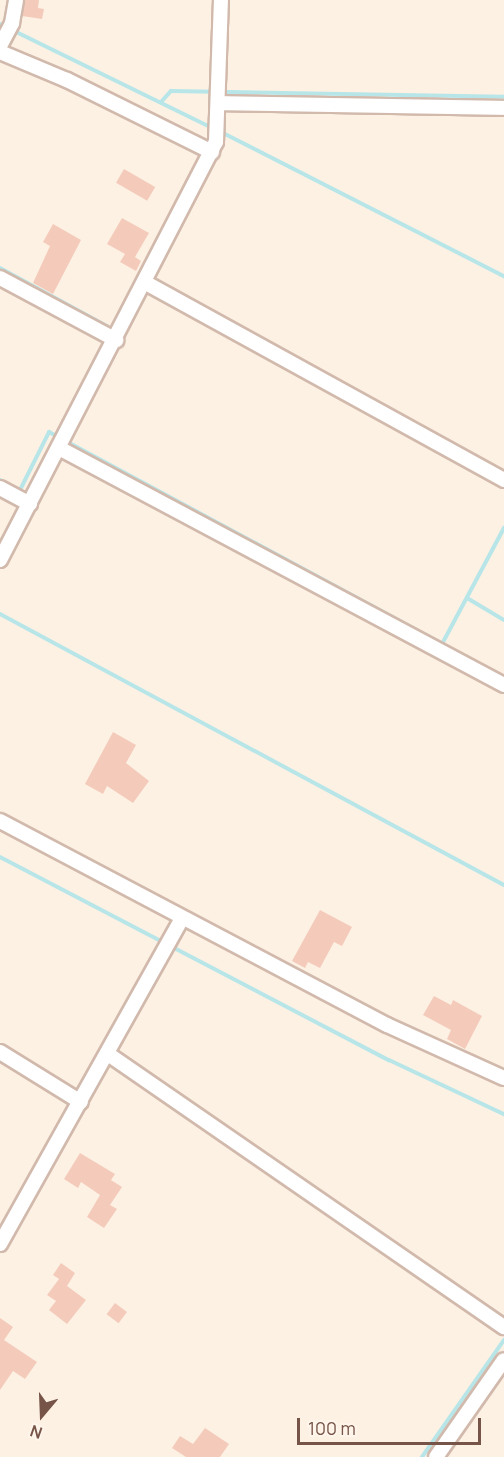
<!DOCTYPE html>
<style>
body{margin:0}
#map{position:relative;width:504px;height:1457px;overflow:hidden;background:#fdf1e4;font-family:Manrope,sans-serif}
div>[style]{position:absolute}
.stream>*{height:4px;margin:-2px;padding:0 2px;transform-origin:2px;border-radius:2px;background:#b8e6e8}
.building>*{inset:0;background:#f4cbbb;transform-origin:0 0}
.roads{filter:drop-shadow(2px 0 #d1b9ac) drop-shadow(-2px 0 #d1b9ac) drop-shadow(0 2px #d1b9ac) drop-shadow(0 -2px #d1b9ac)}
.minor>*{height:14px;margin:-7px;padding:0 7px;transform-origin:7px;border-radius:7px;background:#fff}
span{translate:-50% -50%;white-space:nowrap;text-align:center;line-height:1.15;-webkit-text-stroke:5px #fff5eb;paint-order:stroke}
.north{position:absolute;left:12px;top:1385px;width:60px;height:60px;-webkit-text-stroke:4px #fff5eb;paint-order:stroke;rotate:199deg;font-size:16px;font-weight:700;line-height:24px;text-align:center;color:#775448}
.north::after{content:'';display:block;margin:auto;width:21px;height:27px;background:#775448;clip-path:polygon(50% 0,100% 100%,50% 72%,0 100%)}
.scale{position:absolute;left:297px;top:1418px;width:184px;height:27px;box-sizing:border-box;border:3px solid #775448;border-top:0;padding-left:8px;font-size:18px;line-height:21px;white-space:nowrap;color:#775448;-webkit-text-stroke:4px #fff5eb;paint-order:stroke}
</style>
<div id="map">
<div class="stream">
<div style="left:0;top:24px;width:238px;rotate:26.1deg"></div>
<div style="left:161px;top:102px;width:15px;rotate:-48deg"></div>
<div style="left:171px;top:91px;width:333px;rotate:1deg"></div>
<div style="left:221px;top:132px;width:318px;rotate:27deg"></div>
<div style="left:0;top:268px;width:123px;rotate:28.6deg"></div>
<div style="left:0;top:480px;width:22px;rotate:27deg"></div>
<div style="left:20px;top:490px;width:65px;rotate:-63.4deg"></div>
<div style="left:49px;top:432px;width:447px;rotate:28.3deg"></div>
<div style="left:442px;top:644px;width:132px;rotate:-61.9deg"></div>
<div style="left:467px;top:598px;width:43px;rotate:30.7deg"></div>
<div style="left:0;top:614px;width:572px;rotate:28.27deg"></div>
<div style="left:0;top:857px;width:439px;rotate:27.6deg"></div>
<div style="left:389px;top:1060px;width:127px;rotate:25.2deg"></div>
<div style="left:422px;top:1457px;width:143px;rotate:-55deg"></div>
</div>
<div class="building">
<div style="clip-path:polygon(25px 0,39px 0,38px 8px,44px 9px,42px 19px,22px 16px)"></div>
<div style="left:124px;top:169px;width:36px;height:16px;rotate:30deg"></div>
<div style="clip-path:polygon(122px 218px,149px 233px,135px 257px,141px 261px,136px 271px,120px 262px,125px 254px,107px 244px)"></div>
<div style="clip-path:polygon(53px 224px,81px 240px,53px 294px,33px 283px,50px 246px,43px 242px)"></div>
<div style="clip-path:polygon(113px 732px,136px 745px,126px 763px,149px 781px,133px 803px,107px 786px,103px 794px,85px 784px)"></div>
<div style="clip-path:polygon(320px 910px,352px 927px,342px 946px,334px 942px,320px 968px,308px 962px,305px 968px,292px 961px)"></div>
<div style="clip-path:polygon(434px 996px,451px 1005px,453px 1000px,482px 1016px,465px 1049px,447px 1039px,451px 1030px,423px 1015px)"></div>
<div style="clip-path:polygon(80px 1153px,115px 1174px,111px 1180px,122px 1187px,110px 1205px,117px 1209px,104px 1228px,87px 1217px,100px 1195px,81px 1182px,78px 1188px,64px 1179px)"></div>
<div style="clip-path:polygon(61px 1263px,75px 1273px,67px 1286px,86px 1300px,67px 1324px,49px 1310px,56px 1301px,47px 1295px,59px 1279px,53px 1275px)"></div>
<div style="left:115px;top:1303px;width:15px;height:14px;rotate:37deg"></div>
<div style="clip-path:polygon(0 1318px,13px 1327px,4px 1340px,37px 1362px,25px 1379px,13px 1371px,0 1390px)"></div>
<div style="clip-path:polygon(205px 1428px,229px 1444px,220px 1457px,186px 1457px,172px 1448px,180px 1436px,193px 1444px)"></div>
</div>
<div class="roads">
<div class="minor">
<div style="left:0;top:46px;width:26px;rotate:-62deg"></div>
<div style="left:12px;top:23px;width:23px;rotate:-80deg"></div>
<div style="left:0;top:52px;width:73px;rotate:22.7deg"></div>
<div style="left:67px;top:80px;width:162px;rotate:26.4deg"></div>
<div style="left:219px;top:103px;width:285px;rotate:1deg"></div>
<div style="left:0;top:278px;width:132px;rotate:28.1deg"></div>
<div style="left:146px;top:283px;width:409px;rotate:28.8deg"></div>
<div style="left:59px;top:448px;width:504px;rotate:28.04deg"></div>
<div style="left:0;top:488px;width:34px;rotate:28deg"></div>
<div style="left:0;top:560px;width:471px;rotate:-62.7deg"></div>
<div style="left:216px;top:142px;width:142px;rotate:-88deg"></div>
<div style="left:0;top:821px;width:437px;rotate:27.8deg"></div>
<div style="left:387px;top:1025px;width:128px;rotate:24.4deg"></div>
<div style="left:0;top:1052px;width:95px;rotate:31.7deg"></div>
<div style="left:108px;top:1054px;width:481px;rotate:34.6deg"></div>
<div style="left:0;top:1244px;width:372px;rotate:-60.8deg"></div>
<div style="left:436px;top:1457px;width:118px;rotate:-55deg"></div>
</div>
</div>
<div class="north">N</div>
<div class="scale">100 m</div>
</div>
